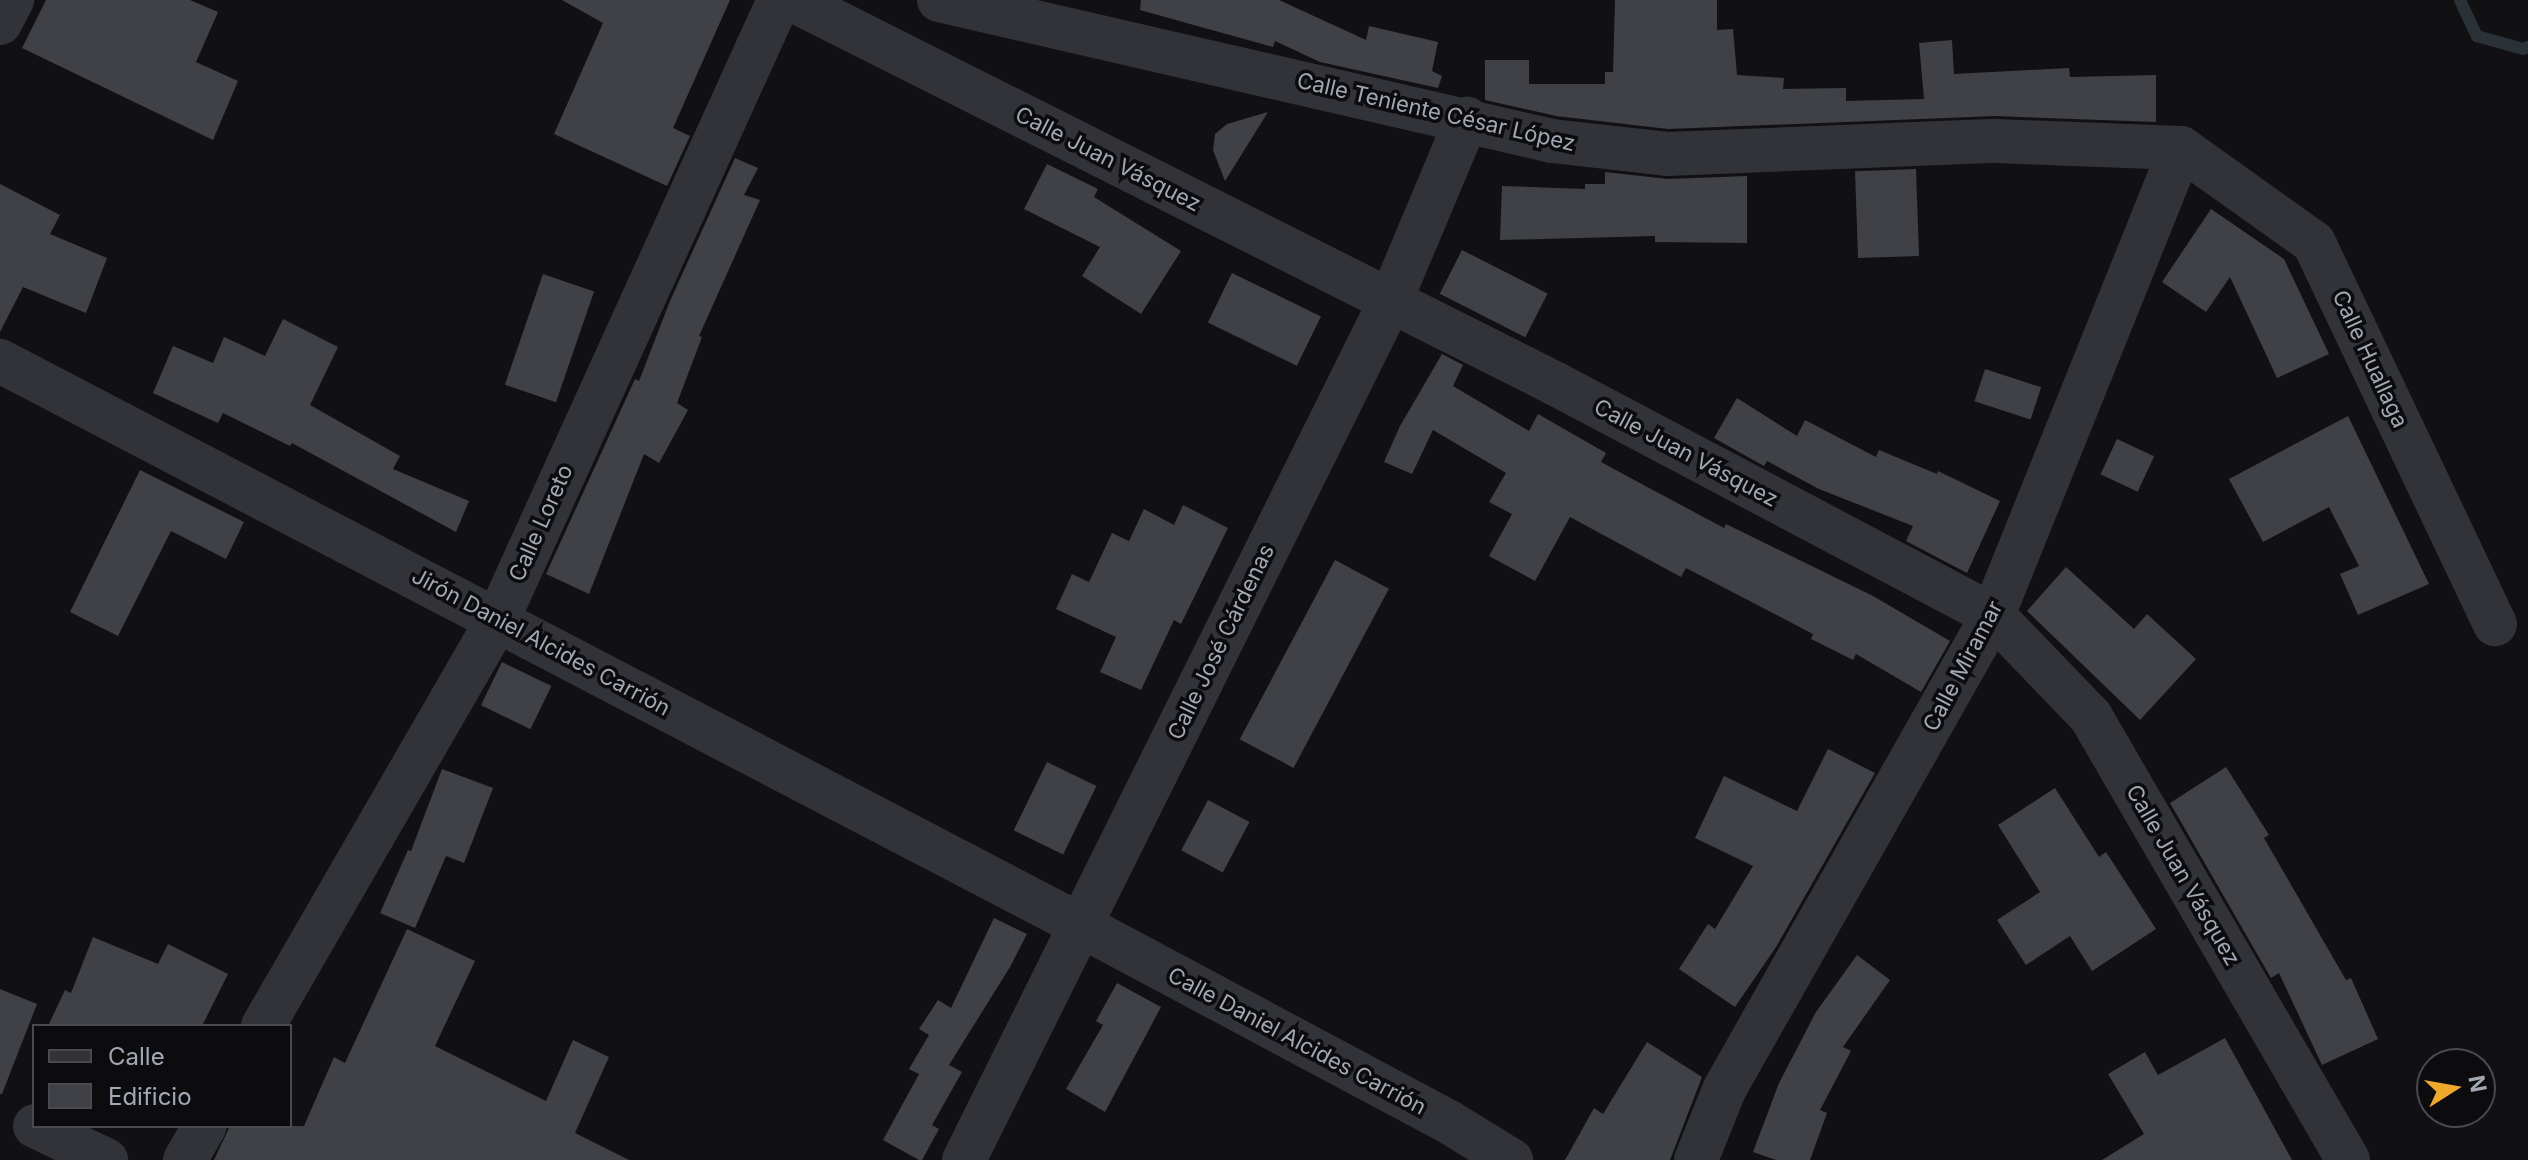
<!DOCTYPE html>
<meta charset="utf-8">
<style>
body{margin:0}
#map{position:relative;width:2528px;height:1160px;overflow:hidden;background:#111113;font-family:Inter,sans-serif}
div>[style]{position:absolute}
.stream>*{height:12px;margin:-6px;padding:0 6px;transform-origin:6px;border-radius:6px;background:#2a3238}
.building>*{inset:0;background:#404146;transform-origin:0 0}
.street>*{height:44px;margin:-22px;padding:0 22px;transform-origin:22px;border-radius:22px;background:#323338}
span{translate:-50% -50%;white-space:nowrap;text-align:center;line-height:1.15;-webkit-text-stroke:7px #0c0c0e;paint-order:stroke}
.street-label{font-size:22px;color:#a2a8b3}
.legend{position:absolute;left:32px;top:1024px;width:260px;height:104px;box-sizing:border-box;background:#0c0c0e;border:2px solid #484a50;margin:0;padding:10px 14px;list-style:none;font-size:24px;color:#a2a8b3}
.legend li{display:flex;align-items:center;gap:16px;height:40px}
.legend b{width:40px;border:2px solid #484a50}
.north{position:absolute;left:2416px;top:1048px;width:80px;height:80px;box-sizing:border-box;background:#0c0c0e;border:2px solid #484a50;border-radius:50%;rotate:79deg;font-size:22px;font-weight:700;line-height:32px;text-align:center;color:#a2a8b3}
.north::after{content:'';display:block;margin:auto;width:28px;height:36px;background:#f0a82b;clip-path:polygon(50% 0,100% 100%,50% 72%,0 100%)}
</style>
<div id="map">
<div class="stream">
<div style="left:2460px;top:0;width:40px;rotate:65deg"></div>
<div style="left:2477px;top:36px;width:48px;rotate:15.8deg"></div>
<div style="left:2523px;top:49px;width:5px;rotate:-22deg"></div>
</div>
<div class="building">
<div style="clip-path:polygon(46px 0,190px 0,218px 12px,196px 62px,238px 81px,213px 140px,22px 48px)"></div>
<div style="clip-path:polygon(562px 0,730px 0,673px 128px,690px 136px,667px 186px,554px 134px,603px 23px)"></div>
<div style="clip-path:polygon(1141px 0,1279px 0,1366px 40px,1369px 26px,1438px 42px,1432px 71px,1442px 76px,1438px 88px,1320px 62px,1275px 41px,1273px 47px,1140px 10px)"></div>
<div style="clip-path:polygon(1615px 0,1717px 0,1717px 30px,1733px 29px,1737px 75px,1784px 78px,1783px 89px,1846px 88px,1846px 101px,1924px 99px,1919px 43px,1952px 40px,1954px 74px,2069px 68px,2070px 77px,2156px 75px,2156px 122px,1995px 116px,1668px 129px,1556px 116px,1485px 100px,1485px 60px,1529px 60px,1529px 84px,1605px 84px,1605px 72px,1613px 72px)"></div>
<div style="clip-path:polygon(1268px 112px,1225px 181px,1213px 150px,1215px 134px,1227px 124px)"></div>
<div style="clip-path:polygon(735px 158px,758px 168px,744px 195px,760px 200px,699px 336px,702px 337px,677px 403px,688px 410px,659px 463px,644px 454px,589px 594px,546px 574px,635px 379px,639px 381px,670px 301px)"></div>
<div style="clip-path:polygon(1047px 164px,1098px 189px,1094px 197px,1181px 251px,1141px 314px,1082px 276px,1100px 247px,1024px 209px)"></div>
<div style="left:1916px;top:169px;width:87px;height:61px;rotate:88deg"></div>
<div style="clip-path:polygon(1605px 172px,1668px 179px,1747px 176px,1747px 243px,1655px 242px,1655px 236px,1500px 240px,1502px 186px,1585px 189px,1585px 184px,1605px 184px)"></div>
<div style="clip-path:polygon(0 184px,60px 215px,50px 234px,107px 258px,86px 313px,23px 287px,0 332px)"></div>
<div style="clip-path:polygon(2211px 209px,2284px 259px,2329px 354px,2277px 378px,2230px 277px,2206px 312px,2162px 282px)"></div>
<div style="left:1462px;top:250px;width:96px;height:49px;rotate:27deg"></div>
<div style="left:1232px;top:273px;width:99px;height:55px;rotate:26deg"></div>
<div style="left:543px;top:274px;width:54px;height:117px;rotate:19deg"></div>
<div style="clip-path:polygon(283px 319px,338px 347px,310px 405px,400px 456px,393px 469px,469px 501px,456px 532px,292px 443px,290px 446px,223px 413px,218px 423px,153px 393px,173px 346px,213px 363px,224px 337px,265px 356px)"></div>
<div style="clip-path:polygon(1442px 354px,1463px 365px,1453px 386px,1529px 431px,1538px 414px,1606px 453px,1601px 462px,1651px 489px,1724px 528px,1726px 524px,1873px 596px,1950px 641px,1921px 692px,1856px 654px,1853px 660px,1811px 639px,1813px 634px,1686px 568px,1681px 577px,1570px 517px,1535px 581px,1489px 556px,1512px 514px,1489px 502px,1506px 473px,1433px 430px,1412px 474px,1384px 462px,1400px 426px)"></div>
<div style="left:1985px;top:369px;width:59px;height:34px;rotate:18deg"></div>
<div style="clip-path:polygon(1737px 398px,1797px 436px,1805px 420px,1876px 457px,1879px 450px,1937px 474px,1938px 471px,2000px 501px,1967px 573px,1906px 541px,1913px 526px,1819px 489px,1767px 461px,1764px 466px,1714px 438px)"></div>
<div style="clip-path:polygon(2348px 416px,2429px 584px,2358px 615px,2340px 574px,2359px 566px,2329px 507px,2263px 542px,2229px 479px)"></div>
<div style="left:2117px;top:439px;width:41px;height:39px;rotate:25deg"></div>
<div style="clip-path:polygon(140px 470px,244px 522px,226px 559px,171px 531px,118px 636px,70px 612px)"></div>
<div style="clip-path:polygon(1183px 505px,1228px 528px,1181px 624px,1174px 620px,1141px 690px,1100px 672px,1116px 637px,1056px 609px,1072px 574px,1089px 582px,1112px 533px,1129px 541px,1144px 509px,1174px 525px)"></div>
<div style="left:1335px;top:560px;width:61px;height:203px;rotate:28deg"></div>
<div style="clip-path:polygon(2066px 567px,2134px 629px,2147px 614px,2196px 659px,2140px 720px,2027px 611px)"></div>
<div style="left:502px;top:662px;width:55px;height:48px;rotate:26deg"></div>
<div style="clip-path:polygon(1828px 749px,1875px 773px,1776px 947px,1735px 1007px,1679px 969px,1708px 924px,1715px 929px,1753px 866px,1695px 838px,1724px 776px,1797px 811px)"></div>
<div style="left:1047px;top:762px;width:55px;height:76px;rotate:26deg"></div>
<div style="clip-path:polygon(2226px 767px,2269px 835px,2264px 838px,2346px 980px,2351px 978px,2378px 1039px,2322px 1065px,2279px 973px,2271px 978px,2170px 803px)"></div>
<div style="clip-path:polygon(442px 769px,493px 788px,464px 863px,446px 856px,415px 928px,380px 913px,408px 850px,411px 851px)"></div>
<div style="clip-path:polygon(2055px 788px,2099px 857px,2106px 852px,2156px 929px,2092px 971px,2070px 936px,2026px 965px,1997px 920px,2040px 892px,1998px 825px)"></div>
<div style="left:1208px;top:800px;width:47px;height:57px;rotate:28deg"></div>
<div style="clip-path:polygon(994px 918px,1027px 934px,1010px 967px,949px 1065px,962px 1072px,932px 1125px,939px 1129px,922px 1160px,919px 1160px,883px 1140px,919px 1074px,909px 1069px,929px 1035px,919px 1029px,938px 1000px,951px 1008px)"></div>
<div style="clip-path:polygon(407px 929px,475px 961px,435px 1046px,546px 1101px,573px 1040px,609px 1057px,575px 1133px,629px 1160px,214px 1160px,230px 1126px,304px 1126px,334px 1057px,345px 1063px)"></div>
<div style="clip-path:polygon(93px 937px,158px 964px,168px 944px,228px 974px,202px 1026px,48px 1026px,65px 990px,71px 993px)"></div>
<div style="clip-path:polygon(1857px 955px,1890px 980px,1843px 1047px,1851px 1051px,1820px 1110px,1827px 1113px,1810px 1160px,1776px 1160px,1753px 1152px,1779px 1083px,1816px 1012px)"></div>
<div style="clip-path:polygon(1117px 983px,1161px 1007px,1105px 1112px,1066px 1089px,1103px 1025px,1096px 1021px)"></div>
<div style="clip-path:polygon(0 989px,37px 1004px,2px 1094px,0 1094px)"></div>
<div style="clip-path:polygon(2225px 1038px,2292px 1160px,2102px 1160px,2144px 1134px,2108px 1074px,2145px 1052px,2158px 1075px)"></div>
<div style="clip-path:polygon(1647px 1042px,1702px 1077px,1670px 1160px,1565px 1160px,1594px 1108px,1603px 1114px)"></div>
</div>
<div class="street">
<div style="left:793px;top:0;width:854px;rotate:26.72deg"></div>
<div style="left:1556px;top:384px;width:494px;rotate:27.9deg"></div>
<div style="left:1993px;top:615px;width:141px;rotate:46.1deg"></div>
<div style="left:2091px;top:717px;width:512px;rotate:59.88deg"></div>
<div style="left:939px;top:0;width:629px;rotate:12.95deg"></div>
<div style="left:1552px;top:141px;width:116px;rotate:6.4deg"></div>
<div style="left:1667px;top:154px;width:329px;rotate:-2.3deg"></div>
<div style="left:1996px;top:141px;width:185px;rotate:2.2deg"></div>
<div style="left:0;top:23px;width:26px;rotate:-62deg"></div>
<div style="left:2181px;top:148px;width:163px;rotate:35.5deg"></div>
<div style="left:2314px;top:243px;width:422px;rotate:64.6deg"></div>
<div style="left:0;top:361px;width:1218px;rotate:27.57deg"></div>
<div style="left:1080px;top:925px;width:418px;rotate:28.1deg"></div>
<div style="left:1449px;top:1122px;width:73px;rotate:31.5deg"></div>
<div style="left:263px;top:1026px;width:470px;rotate:-60deg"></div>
<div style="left:498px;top:619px;width:680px;rotate:-65.58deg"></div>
<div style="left:35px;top:1126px;width:79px;rotate:25.6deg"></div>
<div style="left:185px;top:1160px;width:39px;rotate:-60deg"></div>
<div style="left:964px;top:1160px;width:958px;rotate:-63.6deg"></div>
<div style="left:1390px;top:302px;width:199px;rotate:-67.2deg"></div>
<div style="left:1696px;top:1160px;width:78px;rotate:-68.1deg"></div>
<div style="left:1725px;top:1088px;width:544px;rotate:-60.46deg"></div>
<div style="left:1993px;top:615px;width:503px;rotate:-68.07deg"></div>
</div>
<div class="street-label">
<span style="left:1436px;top:112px;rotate:13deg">Calle Teniente César López</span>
<span style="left:1108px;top:159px;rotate:27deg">Calle Juan Vásquez</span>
<span style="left:2370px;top:359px;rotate:65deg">Calle Huallaga</span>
<span style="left:1686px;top:453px;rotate:28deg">Calle Juan Vásquez</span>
<span style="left:541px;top:523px;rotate:-66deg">Calle Loreto</span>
<span style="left:541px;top:642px;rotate:28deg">Jirón Daniel Alcides Carrión</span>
<span style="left:1221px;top:642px;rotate:-64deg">Calle José Cárdenas</span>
<span style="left:1963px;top:666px;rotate:-62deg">Calle Miramar</span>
<span style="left:2183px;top:875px;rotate:60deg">Calle Juan Vásquez</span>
<span style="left:1297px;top:1041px;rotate:28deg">Calle Daniel Alcides Carrión</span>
</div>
<ul class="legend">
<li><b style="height:10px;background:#323338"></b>Calle</li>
<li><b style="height:22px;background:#404146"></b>Edificio</li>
</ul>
<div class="north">N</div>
</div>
